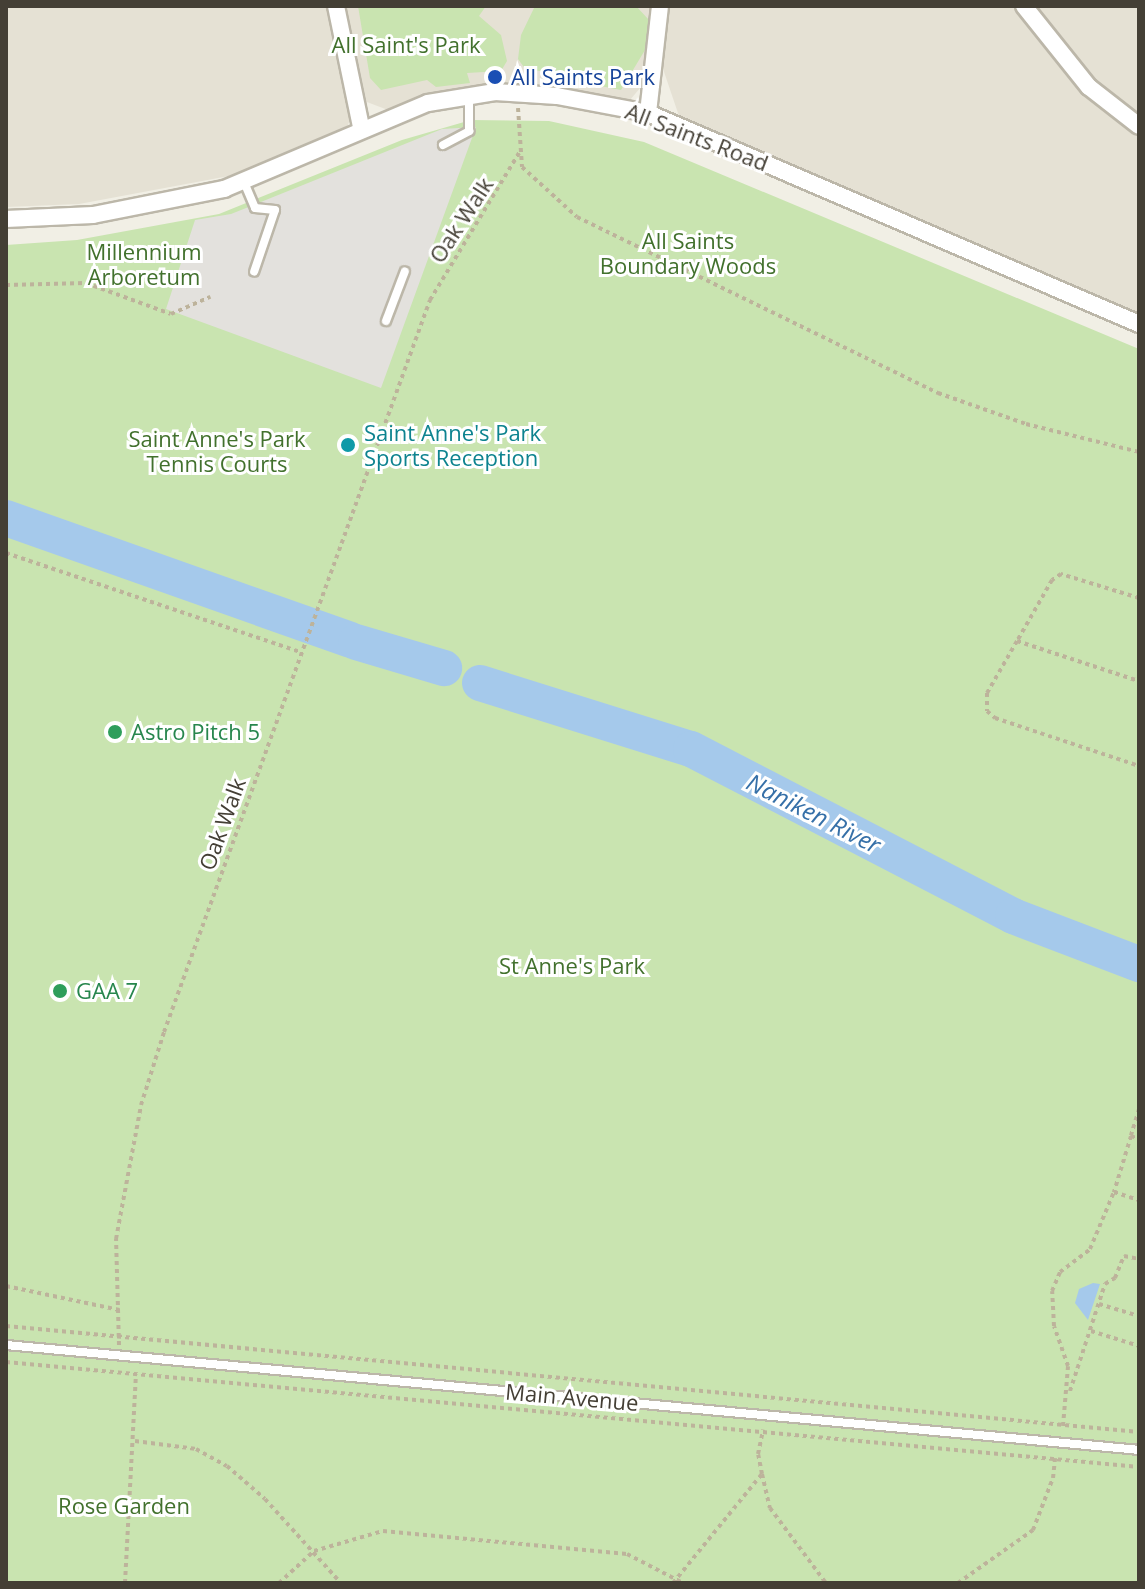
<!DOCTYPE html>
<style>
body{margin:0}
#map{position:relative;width:1145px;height:1589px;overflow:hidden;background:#f1efe5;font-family:"Open Sans",sans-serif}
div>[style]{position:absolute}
.residential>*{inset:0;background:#e5e1d4}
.green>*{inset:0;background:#c9e4b0}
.parking>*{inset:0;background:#e3e1dd}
.water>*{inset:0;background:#a5c9eb}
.river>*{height:36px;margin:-18px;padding:0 18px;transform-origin:18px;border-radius:18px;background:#a5c9eb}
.path>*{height:4px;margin-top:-2px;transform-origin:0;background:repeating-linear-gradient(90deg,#bdb39b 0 4px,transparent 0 8px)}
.roads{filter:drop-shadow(2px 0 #bcb7a9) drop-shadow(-2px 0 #bcb7a9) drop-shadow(0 2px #bcb7a9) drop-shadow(0 -2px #bcb7a9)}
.service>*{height:8px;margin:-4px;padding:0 4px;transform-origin:4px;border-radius:4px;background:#fff}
.minor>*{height:16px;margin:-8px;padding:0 8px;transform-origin:8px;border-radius:8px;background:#fff}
.dots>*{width:22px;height:22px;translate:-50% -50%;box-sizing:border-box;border:4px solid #fff;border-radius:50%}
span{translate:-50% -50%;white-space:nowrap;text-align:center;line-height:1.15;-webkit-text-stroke:6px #fff;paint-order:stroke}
.park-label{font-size:22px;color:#42712d}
.transit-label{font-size:22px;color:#164399}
.left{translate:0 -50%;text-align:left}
.street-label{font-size:22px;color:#443f35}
.culture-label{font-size:22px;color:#0d838f}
.leisure-label{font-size:22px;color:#27864d}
.water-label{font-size:24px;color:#3670a8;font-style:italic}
.frame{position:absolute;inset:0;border:8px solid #443f35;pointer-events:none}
</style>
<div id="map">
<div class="residential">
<div style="clip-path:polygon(6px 6px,1139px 6px,1139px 315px,680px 119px,661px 63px,630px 100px,550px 86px,501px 84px,431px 96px,388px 110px,359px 99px,347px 127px,245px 173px,79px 204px,6px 207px)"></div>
</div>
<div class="green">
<div style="clip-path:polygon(358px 6px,486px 6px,479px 16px,501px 35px,507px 61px,501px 71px,467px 73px,470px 83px,436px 87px,427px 80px,381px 90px,370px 78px)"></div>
<div style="clip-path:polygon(535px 6px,636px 6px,649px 20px,645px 50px,621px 90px,570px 80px,568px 73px,526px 70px,518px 59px,521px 35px)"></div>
<div style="clip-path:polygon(471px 120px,549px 121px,644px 142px,1139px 349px,1139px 1583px,6px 1583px,6px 245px,77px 240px,219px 214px,402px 140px)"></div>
</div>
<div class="parking">
<div style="clip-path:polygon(476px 127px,381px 388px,166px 309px,195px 220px,231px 214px,442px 129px)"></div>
</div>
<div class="water">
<div style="clip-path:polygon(1093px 1283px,1100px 1284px,1088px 1320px,1075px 1303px,1079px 1289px)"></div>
</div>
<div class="river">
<div style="left:6px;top:518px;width:365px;rotate:19.5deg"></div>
<div style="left:356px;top:642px;width:92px;rotate:16.5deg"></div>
<div style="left:480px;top:683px;width:221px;rotate:17.4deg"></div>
<div style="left:691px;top:749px;width:363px;rotate:27.4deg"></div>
<div style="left:1013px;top:916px;width:135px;rotate:20.9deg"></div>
</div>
<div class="path">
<div style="left:518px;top:108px;width:59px;rotate:86.1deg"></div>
<div style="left:522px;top:167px;width:74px;rotate:42.3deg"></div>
<div style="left:577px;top:217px;width:402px;rotate:26deg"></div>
<div style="left:938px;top:393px;width:93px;rotate:19.4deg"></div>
<div style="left:1026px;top:424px;width:116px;rotate:13.9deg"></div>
<div style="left:6px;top:285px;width:80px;rotate:-1.4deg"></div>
<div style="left:86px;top:283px;width:90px;rotate:20deg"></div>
<div style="left:171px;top:314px;width:43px;rotate:-23.6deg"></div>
<div style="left:6px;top:553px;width:310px;rotate:18.6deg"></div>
<div style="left:1139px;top:598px;width:82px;rotate:-162.9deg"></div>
<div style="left:1061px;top:574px;width:11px;rotate:146deg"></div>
<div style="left:1052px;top:580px;width:70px;rotate:119.8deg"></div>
<div style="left:1017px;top:641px;width:128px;rotate:18.2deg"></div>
<div style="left:1017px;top:641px;width:60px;rotate:120deg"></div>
<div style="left:987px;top:693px;width:18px;rotate:90deg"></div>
<div style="left:987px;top:711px;width:11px;rotate:41deg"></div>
<div style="left:995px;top:718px;width:152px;rotate:18.4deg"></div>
<div style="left:1139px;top:1109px;width:28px;rotate:107deg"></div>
<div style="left:1131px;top:1136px;width:9px;rotate:21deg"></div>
<div style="left:1131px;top:1136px;width:59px;rotate:106.9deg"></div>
<div style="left:1114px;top:1192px;width:26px;rotate:18deg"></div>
<div style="left:6px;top:1286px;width:116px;rotate:11.9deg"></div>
<div style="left:1099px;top:1304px;width:42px;rotate:16.7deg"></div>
<div style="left:6px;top:1326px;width:1138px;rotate:5.34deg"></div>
<div style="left:1091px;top:1331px;width:50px;rotate:17.4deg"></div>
<div style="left:119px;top:1345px;width:106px;rotate:-91.6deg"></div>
<div style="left:116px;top:1239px;width:136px;rotate:-79.4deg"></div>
<div style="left:141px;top:1105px;width:77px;rotate:-72.5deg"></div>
<div style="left:164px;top:1032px;width:779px;rotate:-70.03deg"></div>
<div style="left:430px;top:300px;width:172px;rotate:-58.8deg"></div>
<div style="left:6px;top:1362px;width:1138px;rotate:5.29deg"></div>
<div style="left:1070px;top:1391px;width:113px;rotate:-71.9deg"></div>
<div style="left:1105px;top:1284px;width:12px;rotate:-31deg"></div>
<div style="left:1115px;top:1278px;width:24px;rotate:-68deg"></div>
<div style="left:1124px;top:1256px;width:15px;rotate:11deg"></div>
<div style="left:1063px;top:1426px;width:60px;rotate:-85.2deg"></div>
<div style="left:1068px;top:1366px;width:42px;rotate:-109.3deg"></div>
<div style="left:1054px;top:1326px;width:35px;rotate:-93deg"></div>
<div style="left:1052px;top:1291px;width:21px;rotate:-67deg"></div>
<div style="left:1060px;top:1272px;width:38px;rotate:-37deg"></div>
<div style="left:1090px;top:1249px;width:62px;rotate:-67.2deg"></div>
<div style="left:135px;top:1441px;width:62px;rotate:7.5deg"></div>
<div style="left:196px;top:1449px;width:35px;rotate:29deg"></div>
<div style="left:227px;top:1466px;width:50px;rotate:41deg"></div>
<div style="left:265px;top:1499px;width:113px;rotate:47.9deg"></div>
<div style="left:762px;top:1474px;width:35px;rotate:77deg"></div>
<div style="left:770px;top:1508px;width:94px;rotate:53.3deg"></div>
<div style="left:125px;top:1583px;width:209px;rotate:-87deg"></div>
<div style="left:279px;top:1583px;width:47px;rotate:-42.4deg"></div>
<div style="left:314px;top:1551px;width:72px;rotate:-16.2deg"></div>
<div style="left:383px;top:1531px;width:245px;rotate:5.4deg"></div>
<div style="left:627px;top:1554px;width:63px;rotate:27.4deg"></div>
<div style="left:673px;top:1583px;width:141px;rotate:-50.8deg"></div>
<div style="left:762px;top:1474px;width:20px;rotate:-101deg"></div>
<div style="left:758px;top:1454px;width:25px;rotate:-78deg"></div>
<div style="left:958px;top:1583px;width:92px;rotate:-35.2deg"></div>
<div style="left:1033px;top:1530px;width:56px;rotate:-69deg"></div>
<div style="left:1053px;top:1478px;width:20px;rotate:-84deg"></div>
</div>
<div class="roads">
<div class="service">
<div style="left:443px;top:145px;width:30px;rotate:-28deg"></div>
<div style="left:469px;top:131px;width:35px;rotate:-90deg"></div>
<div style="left:244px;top:182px;width:28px;rotate:67deg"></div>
<div style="left:255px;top:208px;width:20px;rotate:6deg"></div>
<div style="left:275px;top:210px;width:65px;rotate:108.7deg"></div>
<div style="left:386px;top:321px;width:53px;rotate:-69.2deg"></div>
<div style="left:6px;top:1345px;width:1138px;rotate:5.29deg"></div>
</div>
<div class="minor">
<div style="left:336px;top:6px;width:124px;rotate:78.3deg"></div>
<div style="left:1024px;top:6px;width:104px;rotate:51.3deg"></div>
<div style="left:1089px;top:87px;width:63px;rotate:38deg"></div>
<div style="left:648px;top:113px;width:108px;rotate:-83.6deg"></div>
<div style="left:6px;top:219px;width:87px;rotate:-2.6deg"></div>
<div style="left:93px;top:215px;width:134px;rotate:-11.2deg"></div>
<div style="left:224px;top:189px;width:221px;rotate:-22.9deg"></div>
<div style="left:428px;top:103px;width:68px;rotate:-9.3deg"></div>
<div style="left:495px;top:92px;width:62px;rotate:3.7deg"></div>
<div style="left:557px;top:96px;width:93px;rotate:10.6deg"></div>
<div style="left:648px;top:113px;width:534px;rotate:23.25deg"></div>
</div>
</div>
<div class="dots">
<div style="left:495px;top:77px;background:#1a4fb4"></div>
<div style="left:348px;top:445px;background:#0f9aa8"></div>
<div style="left:115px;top:732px;background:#2e9e5b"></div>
<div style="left:60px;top:991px;background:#2e9e5b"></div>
</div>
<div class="park-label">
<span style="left:406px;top:45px">All Saint's Park</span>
<span style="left:688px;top:253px">All Saints<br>Boundary Woods</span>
<span style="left:144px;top:264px">Millennium<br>Arboretum</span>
<span style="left:217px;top:451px">Saint Anne's Park<br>Tennis Courts</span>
<span style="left:572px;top:966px">St Anne's Park</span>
<span style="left:124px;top:1506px">Rose Garden</span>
</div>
<div class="transit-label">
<span class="left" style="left:511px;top:77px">All Saints Park</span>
</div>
<div class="street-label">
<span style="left:697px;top:137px;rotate:21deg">All Saints Road</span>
<span style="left:461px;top:220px;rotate:-57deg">Oak Walk</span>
<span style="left:222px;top:824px;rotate:-70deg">Oak Walk</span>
<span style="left:572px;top:1397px;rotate:5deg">Main Avenue</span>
</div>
<div class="culture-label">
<span class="left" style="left:364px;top:445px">Saint Anne's Park<br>Sports Reception</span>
</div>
<div class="leisure-label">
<span class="left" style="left:131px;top:732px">Astro Pitch 5</span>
<span class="left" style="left:76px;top:991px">GAA 7</span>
</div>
<div class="water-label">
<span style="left:814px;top:813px;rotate:27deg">Naniken River</span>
</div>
<div class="frame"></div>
</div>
